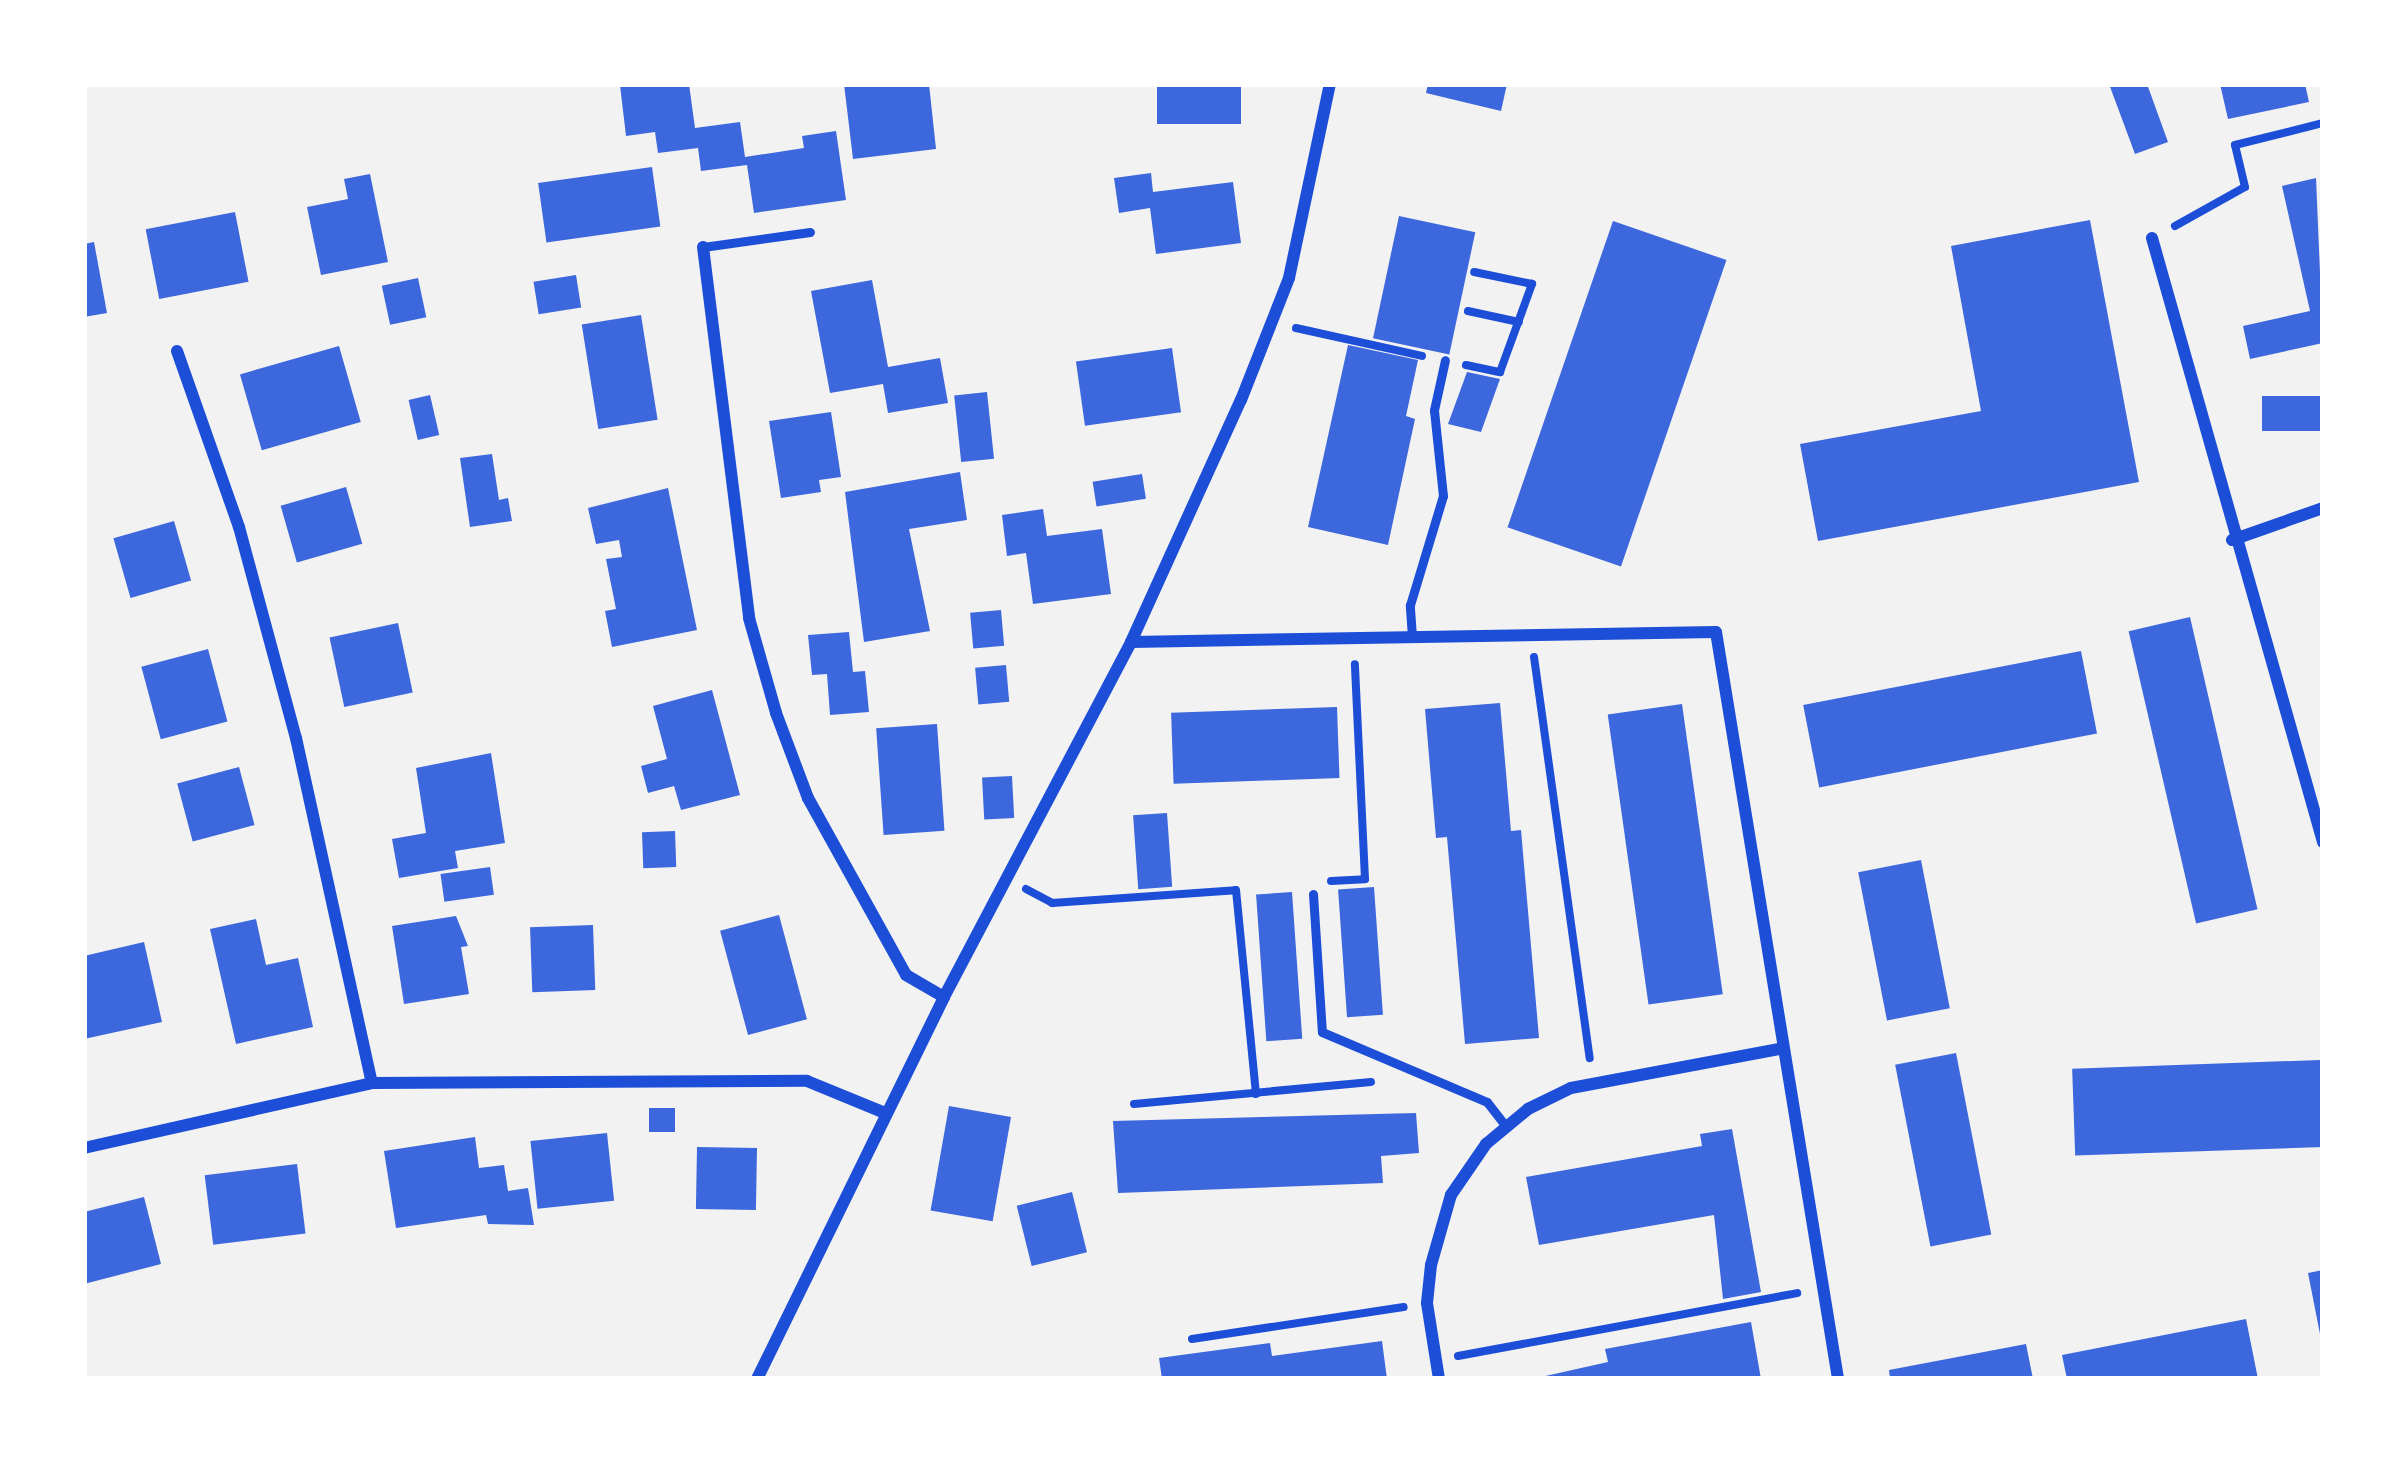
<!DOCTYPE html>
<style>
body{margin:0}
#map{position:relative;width:2407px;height:1463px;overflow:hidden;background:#f2f2f2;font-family:"Noto Serif",serif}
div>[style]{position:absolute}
.building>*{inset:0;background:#3d67dc;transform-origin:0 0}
.path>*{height:8px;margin:-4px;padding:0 4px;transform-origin:4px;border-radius:4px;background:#1d4ed8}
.service>*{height:9px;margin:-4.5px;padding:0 4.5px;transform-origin:4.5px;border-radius:4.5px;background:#1d4ed8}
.minor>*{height:12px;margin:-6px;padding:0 6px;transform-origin:6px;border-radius:6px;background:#1d4ed8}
span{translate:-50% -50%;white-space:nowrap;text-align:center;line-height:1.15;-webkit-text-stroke:12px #fff;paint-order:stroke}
.frame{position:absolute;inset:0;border:87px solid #fff;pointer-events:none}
</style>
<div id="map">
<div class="building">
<div style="clip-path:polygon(689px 84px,695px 128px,740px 122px,745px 157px,804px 148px,802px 136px,836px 131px,846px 200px,754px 213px,747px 165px,701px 171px,698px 148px,658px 153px,655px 132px,626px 136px,620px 85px)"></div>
<div style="clip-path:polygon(844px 84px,929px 84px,936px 149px,853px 159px)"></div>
<div style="left:1157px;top:84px;width:84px;height:40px"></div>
<div style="clip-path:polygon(1428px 84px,1507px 84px,1501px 111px,1426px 93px)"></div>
<div style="clip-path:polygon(2109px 84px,2147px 84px,2168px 142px,2135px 154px)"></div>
<div style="clip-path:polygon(2220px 84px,2305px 84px,2309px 102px,2228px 119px)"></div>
<div style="left:652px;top:167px;width:60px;height:115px;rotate:82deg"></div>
<div style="clip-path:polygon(1151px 173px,1153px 192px,1233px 182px,1241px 243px,1156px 254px,1150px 208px,1119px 213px,1114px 178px)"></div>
<div style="clip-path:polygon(370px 174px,388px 262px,321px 275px,307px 207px,348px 199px,344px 179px)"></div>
<div style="clip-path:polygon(2316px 178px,2323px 343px,2250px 359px,2243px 326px,2310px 311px,2282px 186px)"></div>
<div style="left:235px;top:212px;width:71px;height:91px;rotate:79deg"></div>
<div style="left:1399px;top:216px;width:78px;height:125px;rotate:12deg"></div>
<div style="clip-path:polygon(2090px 220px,2139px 482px,1818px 541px,1800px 444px,1981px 411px,1951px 246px)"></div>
<div style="left:1613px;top:221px;width:120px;height:324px;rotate:19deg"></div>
<div style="clip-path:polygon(94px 242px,107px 313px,84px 317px,84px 244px)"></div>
<div style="left:576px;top:275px;width:33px;height:43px;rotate:81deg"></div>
<div style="left:418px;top:278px;width:40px;height:37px;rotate:78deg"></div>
<div style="clip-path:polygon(872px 280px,888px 367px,940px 358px,948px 403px,888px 413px,883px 384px,830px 393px,811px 291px)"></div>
<div style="left:641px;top:315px;width:106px;height:60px;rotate:81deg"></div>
<div style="clip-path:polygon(1348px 345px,1418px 360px,1406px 416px,1415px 419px,1388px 545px,1308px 527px)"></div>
<div style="left:339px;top:346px;width:79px;height:103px;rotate:74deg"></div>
<div style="left:1172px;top:348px;width:65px;height:97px;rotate:82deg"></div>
<div style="clip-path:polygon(1467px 372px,1500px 379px,1481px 432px,1448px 424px)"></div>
<div style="left:987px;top:392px;width:67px;height:33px;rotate:84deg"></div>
<div style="left:430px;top:395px;width:41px;height:22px;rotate:77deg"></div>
<div style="left:2323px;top:396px;width:35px;height:61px;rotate:90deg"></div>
<div style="clip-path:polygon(831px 412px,841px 477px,819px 480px,821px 492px,781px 498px,769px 421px)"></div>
<div style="clip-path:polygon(492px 454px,499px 500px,508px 498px,512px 521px,470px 527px,460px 458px)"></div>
<div style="clip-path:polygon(960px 472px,967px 520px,909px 529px,930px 631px,864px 642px,845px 492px)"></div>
<div style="left:1142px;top:474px;width:25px;height:50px;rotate:81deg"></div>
<div style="left:346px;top:487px;width:59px;height:68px;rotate:74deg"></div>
<div style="clip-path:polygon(668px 488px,697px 630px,612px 647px,605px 611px,616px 609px,606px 559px,622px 557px,619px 540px,596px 544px,588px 508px)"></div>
<div style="clip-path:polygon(1043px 509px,1047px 536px,1102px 529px,1111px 594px,1033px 604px,1026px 553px,1007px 556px,1002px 515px)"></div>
<div style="left:174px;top:521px;width:62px;height:63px;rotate:74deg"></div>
<div style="left:1001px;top:610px;width:36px;height:31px;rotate:85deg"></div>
<div style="left:2190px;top:617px;width:300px;height:63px;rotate:77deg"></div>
<div style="left:398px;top:623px;width:71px;height:70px;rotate:78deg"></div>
<div style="clip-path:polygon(849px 632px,853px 672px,865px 671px,869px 712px,830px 715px,827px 674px,812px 675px,808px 635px)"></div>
<div style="left:208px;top:649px;width:75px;height:69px;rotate:75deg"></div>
<div style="left:2081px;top:651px;width:84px;height:283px;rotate:79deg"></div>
<div style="left:1006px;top:665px;width:37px;height:31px;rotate:85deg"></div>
<div style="clip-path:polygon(712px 690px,740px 795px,681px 810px,674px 786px,648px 793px,641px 766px,667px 759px,653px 706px)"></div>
<div style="clip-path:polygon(1500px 703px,1511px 831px,1521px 830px,1539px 1038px,1465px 1044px,1447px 837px,1436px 838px,1425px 709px)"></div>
<div style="left:1682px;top:704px;width:293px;height:75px;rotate:82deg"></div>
<div style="left:1337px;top:707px;width:71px;height:166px;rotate:88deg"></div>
<div style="left:937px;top:724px;width:107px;height:61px;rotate:86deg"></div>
<div style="clip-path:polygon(491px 753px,505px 843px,455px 851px,458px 868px,399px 878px,392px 839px,426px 833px,416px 768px)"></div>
<div style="left:239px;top:767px;width:60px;height:64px;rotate:75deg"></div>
<div style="left:1012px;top:776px;width:42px;height:30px;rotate:87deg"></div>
<div style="left:1167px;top:813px;width:74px;height:34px;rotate:86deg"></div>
<div style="left:675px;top:831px;width:36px;height:33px;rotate:88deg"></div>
<div style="left:1921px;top:860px;width:151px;height:64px;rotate:79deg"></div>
<div style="left:490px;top:867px;width:28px;height:50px;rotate:82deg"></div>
<div style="left:1374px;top:887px;width:128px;height:36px;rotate:86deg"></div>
<div style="left:1292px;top:892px;width:147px;height:36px;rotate:86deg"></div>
<div style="left:779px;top:915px;width:108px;height:61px;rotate:75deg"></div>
<div style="clip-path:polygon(456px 916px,468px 946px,461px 947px,469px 994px,404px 1004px,392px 926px)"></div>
<div style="clip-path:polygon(256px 919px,266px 965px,298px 958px,313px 1027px,236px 1044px,210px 929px)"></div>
<div style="left:593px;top:925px;width:65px;height:63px;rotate:88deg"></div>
<div style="clip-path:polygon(144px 942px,162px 1022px,84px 1039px,84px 956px)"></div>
<div style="left:1956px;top:1053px;width:185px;height:62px;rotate:79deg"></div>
<div style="left:2320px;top:1060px;width:87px;height:248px;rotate:88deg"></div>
<div style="left:949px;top:1106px;width:63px;height:106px;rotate:10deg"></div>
<div style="left:649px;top:1108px;width:26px;height:24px"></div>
<div style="clip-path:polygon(1416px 1113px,1419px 1153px,1381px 1156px,1383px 1183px,1118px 1193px,1113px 1121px)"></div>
<div style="clip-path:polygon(1732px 1129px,1761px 1292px,1723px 1299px,1714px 1215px,1539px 1245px,1526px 1177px,1702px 1146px,1700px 1134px)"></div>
<div style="left:607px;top:1133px;width:68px;height:77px;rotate:84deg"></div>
<div style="clip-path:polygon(475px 1137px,479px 1168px,504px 1165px,508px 1191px,528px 1188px,534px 1225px,488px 1224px,486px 1215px,396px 1228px,384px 1151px)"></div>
<div style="left:697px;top:1147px;width:60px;height:62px;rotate:1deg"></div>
<div style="left:297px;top:1164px;width:70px;height:93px;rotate:83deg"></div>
<div style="left:1072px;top:1192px;width:62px;height:57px;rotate:76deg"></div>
<div style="clip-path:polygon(144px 1197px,161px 1264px,84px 1284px,84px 1212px)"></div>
<div style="clip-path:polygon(2323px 1270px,2323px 1339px,2321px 1339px,2308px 1273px)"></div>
<div style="clip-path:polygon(2246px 1319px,2258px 1379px,2067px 1379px,2062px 1355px)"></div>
<div style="clip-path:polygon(1751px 1322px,1761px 1379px,1532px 1379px,1608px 1362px,1605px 1349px)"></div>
<div style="clip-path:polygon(1382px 1341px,1387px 1379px,1162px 1379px,1159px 1358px,1270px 1343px,1272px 1356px)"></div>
<div style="clip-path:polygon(2026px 1344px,2033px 1379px,1890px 1379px,1889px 1370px)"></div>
</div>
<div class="path">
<div style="left:2175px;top:226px;width:80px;rotate:-29.1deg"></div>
<div style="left:2245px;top:187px;width:43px;rotate:-103.4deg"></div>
<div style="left:2235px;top:145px;width:91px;rotate:-14deg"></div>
<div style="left:1468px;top:311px;width:52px;rotate:12.2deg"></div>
<div style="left:1296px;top:328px;width:129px;rotate:12.5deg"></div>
<div style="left:1466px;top:365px;width:35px;rotate:12deg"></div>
<div style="left:1500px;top:372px;width:94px;rotate:-70deg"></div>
<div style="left:1532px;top:284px;width:59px;rotate:-168.3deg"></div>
<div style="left:1534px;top:657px;width:405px;rotate:82.1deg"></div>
<div style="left:1331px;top:881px;width:34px;rotate:-3deg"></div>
<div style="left:1365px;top:879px;width:215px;rotate:-92.7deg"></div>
<div style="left:1026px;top:889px;width:30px;rotate:28deg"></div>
<div style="left:1052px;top:903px;width:184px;rotate:-4deg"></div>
<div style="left:1236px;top:890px;width:205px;rotate:84.4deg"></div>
<div style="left:1134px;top:1104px;width:238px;rotate:-5.3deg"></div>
<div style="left:1192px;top:1339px;width:214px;rotate:-8.6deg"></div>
<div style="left:1458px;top:1356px;width:345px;rotate:-10.5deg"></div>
</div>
<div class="service">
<div style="left:703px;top:247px;width:108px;rotate:-8deg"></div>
<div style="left:1412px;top:637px;width:32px;rotate:-94deg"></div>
<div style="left:1410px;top:605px;width:114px;rotate:-73.2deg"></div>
<div style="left:1443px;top:496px;width:86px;rotate:-96deg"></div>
<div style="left:1434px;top:410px;width:51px;rotate:-77.6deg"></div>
<div style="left:1313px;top:894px;width:138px;rotate:86.3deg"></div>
<div style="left:1322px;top:1032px;width:179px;rotate:23deg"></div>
<div style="left:1487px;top:1102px;width:31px;rotate:52deg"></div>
</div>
<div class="minor">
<div style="left:2152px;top:238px;width:628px;rotate:74.19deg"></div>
<div style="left:703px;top:247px;width:374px;rotate:82.9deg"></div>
<div style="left:749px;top:618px;width:99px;rotate:74.1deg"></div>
<div style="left:776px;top:713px;width:91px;rotate:69.4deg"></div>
<div style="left:808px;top:798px;width:202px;rotate:61deg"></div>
<div style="left:906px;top:975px;width:44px;rotate:30.1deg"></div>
<div style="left:177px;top:351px;width:187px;rotate:70.6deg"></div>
<div style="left:239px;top:527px;width:219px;rotate:74.9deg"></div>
<div style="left:296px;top:738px;width:353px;rotate:77.6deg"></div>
<div style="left:2232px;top:540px;width:96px;rotate:-19.4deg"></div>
<div style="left:1131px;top:642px;width:585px;rotate:-0.98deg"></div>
<div style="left:1716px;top:632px;width:757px;rotate:80.72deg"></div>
<div style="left:84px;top:1148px;width:295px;rotate:-12.7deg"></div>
<div style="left:372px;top:1083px;width:435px;rotate:-0.3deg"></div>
<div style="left:807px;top:1081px;width:84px;rotate:22.3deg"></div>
<div style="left:757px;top:1379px;width:425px;rotate:-63.9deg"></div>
<div style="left:944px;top:997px;width:401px;rotate:-62.2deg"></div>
<div style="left:1131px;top:642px;width:266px;rotate:-65.6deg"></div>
<div style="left:1241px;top:400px;width:131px;rotate:-68.5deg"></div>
<div style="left:1289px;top:278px;width:198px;rotate:-78.1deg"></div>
<div style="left:1439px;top:1379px;width:77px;rotate:-99deg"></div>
<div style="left:1427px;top:1303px;width:38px;rotate:-84deg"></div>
<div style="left:1431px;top:1265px;width:73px;rotate:-74.1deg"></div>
<div style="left:1451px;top:1195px;width:62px;rotate:-55.5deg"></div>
<div style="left:1486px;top:1144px;width:55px;rotate:-39.8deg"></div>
<div style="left:1528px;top:1109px;width:48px;rotate:-26deg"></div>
<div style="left:1571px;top:1088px;width:212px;rotate:-10.6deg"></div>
</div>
<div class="frame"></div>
</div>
